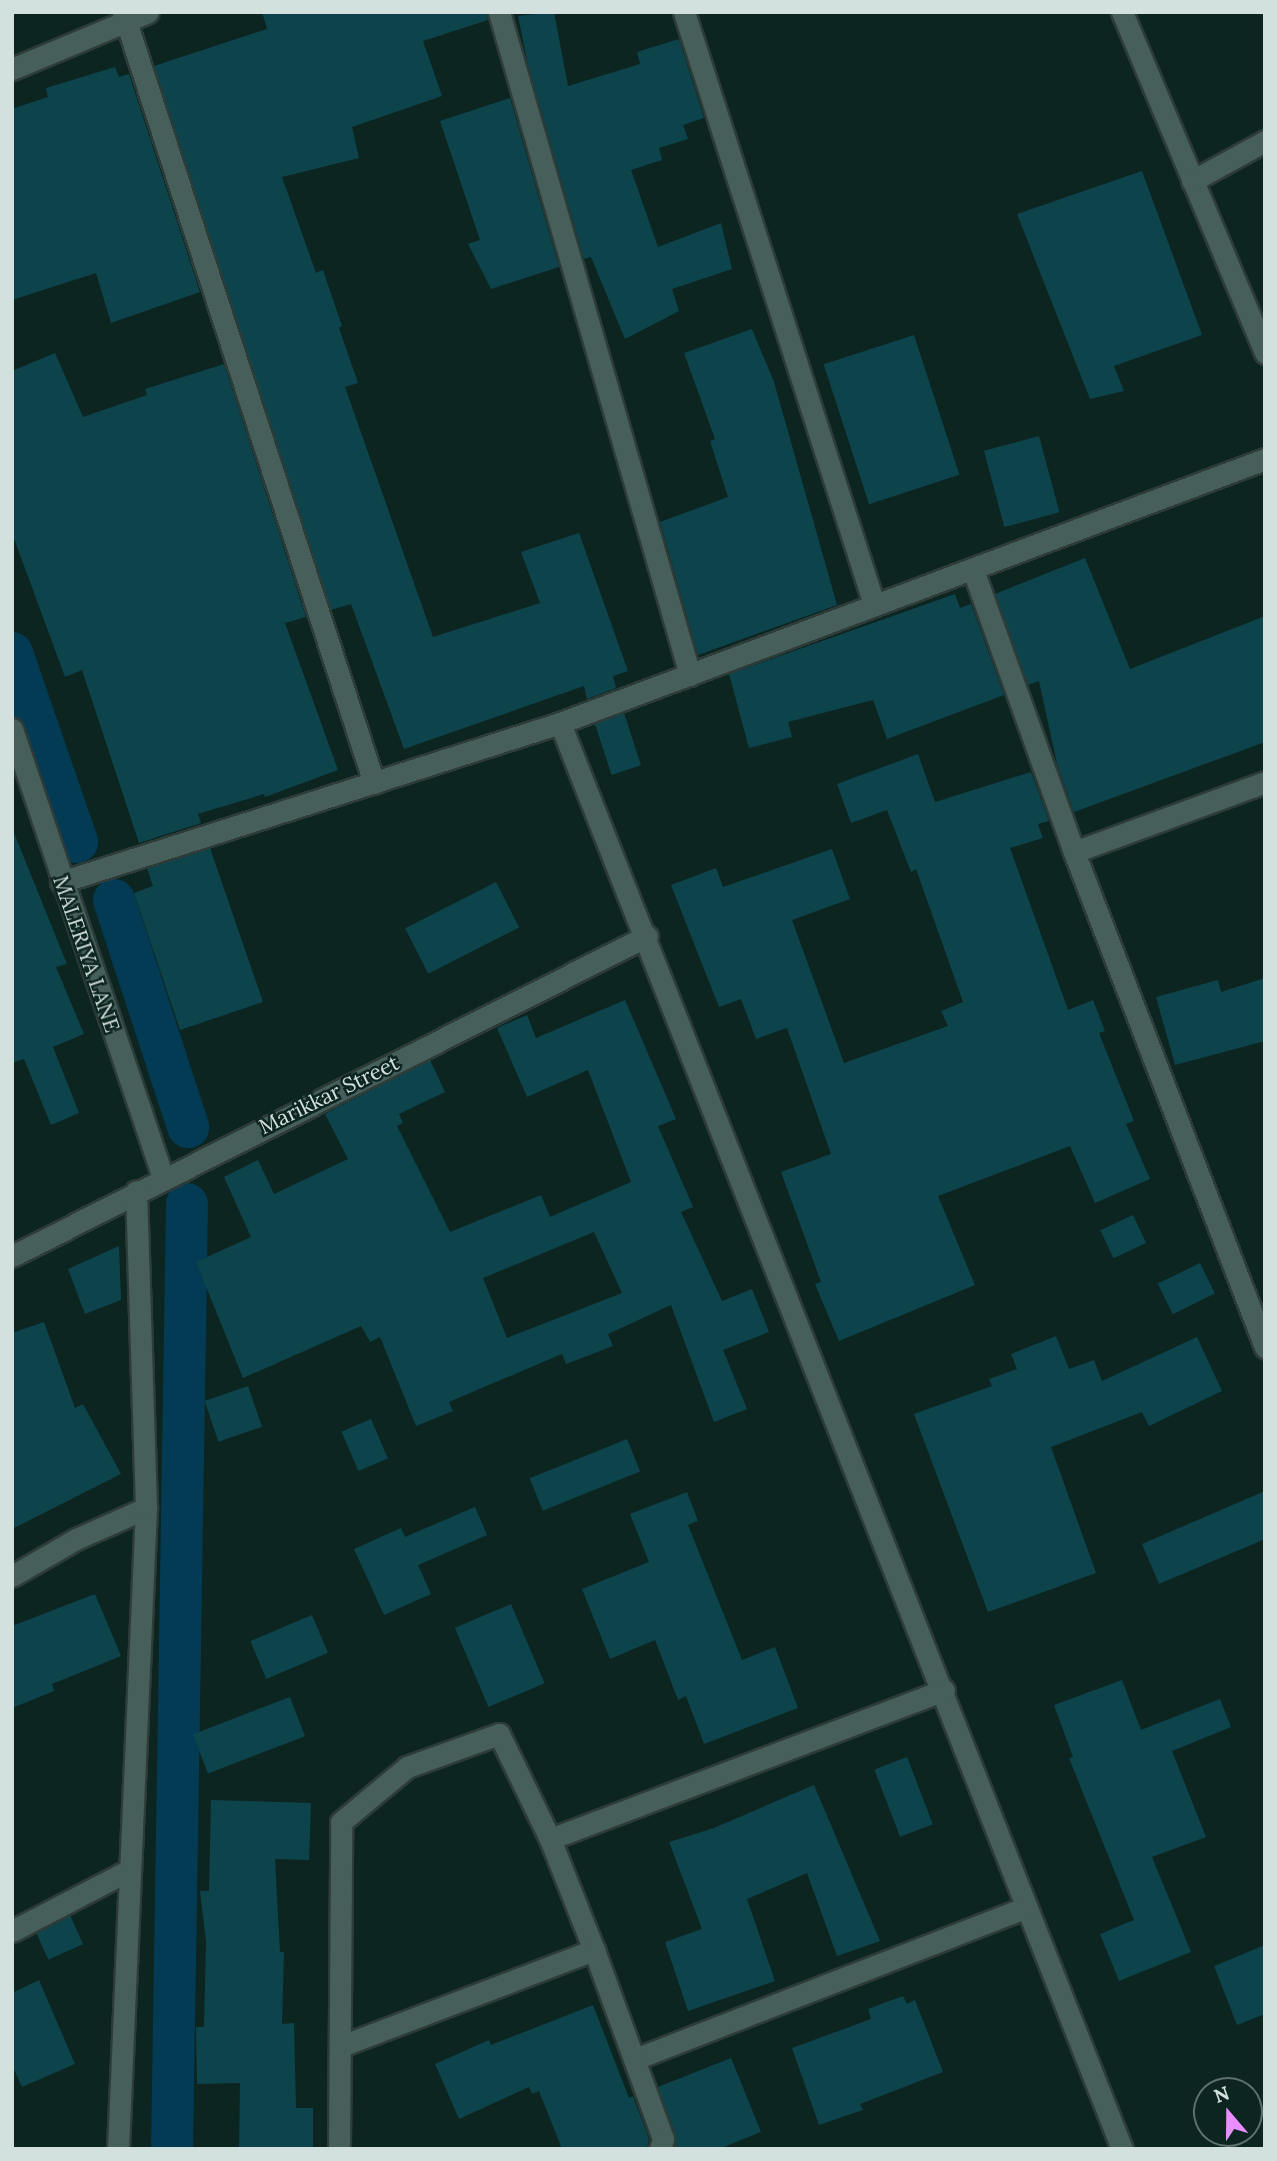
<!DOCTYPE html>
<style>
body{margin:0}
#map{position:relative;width:1277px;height:2161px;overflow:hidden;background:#0d2521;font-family:Lora,serif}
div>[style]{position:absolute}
.canal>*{height:42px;margin:-21px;padding:0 21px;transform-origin:21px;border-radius:21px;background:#043b54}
.building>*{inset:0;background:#0d434b;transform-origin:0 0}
.roads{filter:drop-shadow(2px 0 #2e3c39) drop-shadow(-2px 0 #2e3c39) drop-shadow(0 2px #2e3c39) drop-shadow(0 -2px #2e3c39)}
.minor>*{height:21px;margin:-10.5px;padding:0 10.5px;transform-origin:10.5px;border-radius:10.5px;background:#465f5a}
span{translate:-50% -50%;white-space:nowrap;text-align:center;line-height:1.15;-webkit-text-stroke:5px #0d2521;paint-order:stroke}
.street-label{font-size:21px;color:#d2e1dd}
.frame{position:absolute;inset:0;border:14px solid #d2e1dd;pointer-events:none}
.north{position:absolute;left:1193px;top:2077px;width:70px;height:70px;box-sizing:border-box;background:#0d2521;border:2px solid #5c706c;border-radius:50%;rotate:340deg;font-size:19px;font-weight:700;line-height:28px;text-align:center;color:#d2e1dd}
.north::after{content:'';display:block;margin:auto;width:24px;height:32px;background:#e88eff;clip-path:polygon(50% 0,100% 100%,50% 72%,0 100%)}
</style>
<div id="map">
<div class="canal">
<div style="left:12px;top:653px;width:200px;rotate:71deg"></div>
<div style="left:114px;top:900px;width:239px;rotate:71.9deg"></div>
<div style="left:172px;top:2149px;width:945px;rotate:-89.09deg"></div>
</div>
<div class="building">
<div style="clip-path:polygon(262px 12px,486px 12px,488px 20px,423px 41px,442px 96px,352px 127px,359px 158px,282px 177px,316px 273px,323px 270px,342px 326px,339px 328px,358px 383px,345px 387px,433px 637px,540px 603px,521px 552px,579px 533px,628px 671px,613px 676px,616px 688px,587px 699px,584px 686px,404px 749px,351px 604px,331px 610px,154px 66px,267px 29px)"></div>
<div style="clip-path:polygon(554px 12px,568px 86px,640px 64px,637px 52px,679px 39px,704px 118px,683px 125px,688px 139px,659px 148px,662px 160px,631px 170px,658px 247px,721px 223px,732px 269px,672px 289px,679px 311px,625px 339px,591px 257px,584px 259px,528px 65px,518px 16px)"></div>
<div style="clip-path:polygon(115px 67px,119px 77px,129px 74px,200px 292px,111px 323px,96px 273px,12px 300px,12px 109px,48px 97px,46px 88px)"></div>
<div style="clip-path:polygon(510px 98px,559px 267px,491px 289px,468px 244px,480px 240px,440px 121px)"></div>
<div style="clip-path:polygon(1142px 171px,1202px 335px,1114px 366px,1124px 391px,1090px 399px,1017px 214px)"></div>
<div style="clip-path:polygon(752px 329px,774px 382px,837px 605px,698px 655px,660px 522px,728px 497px,710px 441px,715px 439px,684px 353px)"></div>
<div style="left:914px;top:335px;width:147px;height:95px;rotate:72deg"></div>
<div style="clip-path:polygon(55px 353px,83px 417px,147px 395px,145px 389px,224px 364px,306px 617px,285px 623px,338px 770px,265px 797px,264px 794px,198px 814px,201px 823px,139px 843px,82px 670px,65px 677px,12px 533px,12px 371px)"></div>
<div style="left:1039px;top:436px;width:79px;height:57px;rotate:75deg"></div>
<div style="clip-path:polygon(1085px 558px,1130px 669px,1265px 616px,1265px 742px,1074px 812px,1057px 764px,1039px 681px,1028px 685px,995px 594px)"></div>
<div style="clip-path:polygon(955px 594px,960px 608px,971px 604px,1004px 695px,887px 739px,873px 700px,788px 722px,792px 737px,749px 748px,729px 674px)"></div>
<div style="left:624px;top:713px;width:55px;height:31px;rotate:72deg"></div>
<div style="clip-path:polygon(918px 754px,935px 802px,1031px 772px,1049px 821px,1038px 824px,1043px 838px,1010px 848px,1068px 1010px,1093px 1000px,1105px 1031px,1099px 1033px,1134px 1121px,1126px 1124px,1150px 1179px,1095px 1203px,1070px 1146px,938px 1196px,975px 1285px,839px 1341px,815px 1284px,821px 1282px,781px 1172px,831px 1154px,787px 1028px,756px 1039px,741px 999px,719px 1007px,671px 885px,716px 868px,723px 887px,832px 849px,850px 899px,792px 920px,844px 1063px,948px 1026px,941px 1011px,963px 1002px,916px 869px,911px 872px,887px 810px,851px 823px,837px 784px)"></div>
<div style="clip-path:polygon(12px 828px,67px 964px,56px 967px,84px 1034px,53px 1047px,79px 1113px,51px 1125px,24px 1059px,12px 1063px)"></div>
<div style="clip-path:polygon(210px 848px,263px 1002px,180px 1030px,134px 893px,153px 886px,147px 868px)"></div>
<div style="left:496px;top:882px;width:51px;height:102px;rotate:63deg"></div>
<div style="clip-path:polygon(1265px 978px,1265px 1041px,1175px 1065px,1156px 997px,1218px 980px,1221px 992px)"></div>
<div style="clip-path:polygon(evenodd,625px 1000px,676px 1119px,658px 1126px,693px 1207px,681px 1212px,722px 1301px,752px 1289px,769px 1332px,723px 1350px,747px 1409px,714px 1422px,671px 1305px,608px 1334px,613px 1346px,566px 1364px,562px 1354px,449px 1402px,453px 1411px,416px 1426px,380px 1337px,370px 1342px,361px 1326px,243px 1378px,196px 1262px,251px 1237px,224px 1177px,258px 1160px,274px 1194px,348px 1159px,325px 1114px,430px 1060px,445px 1092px,399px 1114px,403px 1123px,397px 1126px,450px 1232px,541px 1195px,550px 1217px,631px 1182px,588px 1070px,527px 1097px,497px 1028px,527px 1015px,536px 1038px,625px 1000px,594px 1232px,622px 1293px,507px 1338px,483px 1278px,594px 1232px)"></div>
<div style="left:1133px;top:1215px;width:31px;height:36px;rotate:65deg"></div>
<div style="clip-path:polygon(119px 1246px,121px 1300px,85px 1314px,68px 1269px)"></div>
<div style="left:1200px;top:1263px;width:34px;height:47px;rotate:64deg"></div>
<div style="clip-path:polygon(44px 1322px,75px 1408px,83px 1404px,121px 1474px,12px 1529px,12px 1333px)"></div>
<div style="clip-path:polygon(1056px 1336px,1069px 1369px,1094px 1360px,1102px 1381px,1197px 1337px,1222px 1391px,1149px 1426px,1142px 1412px,1051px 1447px,1096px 1573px,988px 1612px,914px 1414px,992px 1386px,989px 1379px,1017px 1369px,1011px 1354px)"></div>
<div style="left:248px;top:1386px;width:43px;height:46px;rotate:71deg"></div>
<div style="left:371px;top:1419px;width:43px;height:32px;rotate:67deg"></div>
<div style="left:627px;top:1439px;width:35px;height:105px;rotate:68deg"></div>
<div style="clip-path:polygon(1265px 1491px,1265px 1539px,1159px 1584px,1142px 1544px)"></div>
<div style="clip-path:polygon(687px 1492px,698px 1521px,688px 1525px,742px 1660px,775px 1647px,798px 1708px,704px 1744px,686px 1696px,678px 1700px,655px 1640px,610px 1659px,582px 1589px,649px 1562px,630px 1514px)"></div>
<div style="clip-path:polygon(475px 1507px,487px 1535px,418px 1565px,431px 1594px,384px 1615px,354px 1549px,401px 1528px,405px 1537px)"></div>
<div style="clip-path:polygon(95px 1594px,121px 1656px,52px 1684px,54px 1691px,12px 1708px,12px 1626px)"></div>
<div style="left:511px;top:1604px;width:86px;height:61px;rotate:67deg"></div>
<div style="left:312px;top:1615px;width:41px;height:67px;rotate:67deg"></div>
<div style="clip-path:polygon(1122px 1680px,1141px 1730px,1220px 1699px,1231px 1727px,1172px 1751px,1206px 1837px,1152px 1857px,1191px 1952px,1119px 1981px,1100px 1934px,1134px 1920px,1069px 1758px,1073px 1757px,1054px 1705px)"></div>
<div style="left:290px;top:1697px;width:42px;height:104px;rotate:69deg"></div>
<div style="left:907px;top:1757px;width:72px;height:35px;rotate:69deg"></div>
<div style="clip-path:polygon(814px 1785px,880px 1941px,837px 1956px,807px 1873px,747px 1899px,775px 1981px,688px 2011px,665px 1942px,702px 1929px,669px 1842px,714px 1828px)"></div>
<div style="clip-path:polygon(211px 1800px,311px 1803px,309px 1860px,275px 1859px,280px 1952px,284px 1952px,282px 2024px,294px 2023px,296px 2108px,313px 2108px,313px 2149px,239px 2149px,240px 2083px,197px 2084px,196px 2027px,204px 2027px,206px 1941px,200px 1891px,209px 1891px)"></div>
<div style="left:70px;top:1915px;width:32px;height:38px;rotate:66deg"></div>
<div style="clip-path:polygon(1265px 1945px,1265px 2014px,1237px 2025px,1214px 1966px)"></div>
<div style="clip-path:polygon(39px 1980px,75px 2064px,22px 2087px,12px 2065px,12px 1993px)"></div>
<div style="clip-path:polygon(903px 1996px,907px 2004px,915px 2000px,943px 2072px,860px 2104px,863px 2110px,819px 2125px,792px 2048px,871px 2019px,868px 2009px)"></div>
<div style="clip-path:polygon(593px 2005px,629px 2098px,633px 2096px,649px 2139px,647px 2149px,562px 2149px,539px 2091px,532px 2094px,529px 2087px,459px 2119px,435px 2064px,489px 2040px,491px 2045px)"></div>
<div style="clip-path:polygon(731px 2058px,761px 2132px,719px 2149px,674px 2149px,675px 2134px,658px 2087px)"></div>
</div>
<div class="roads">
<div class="minor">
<div style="left:123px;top:12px;width:811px;rotate:71.97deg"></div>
<div style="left:499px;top:12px;width:690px;rotate:73.93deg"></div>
<div style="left:684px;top:12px;width:622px;rotate:72.21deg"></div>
<div style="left:1122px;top:12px;width:370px;rotate:67.2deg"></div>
<div style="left:12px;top:69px;width:147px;rotate:-22.7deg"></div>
<div style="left:1192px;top:181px;width:83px;rotate:-28.7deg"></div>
<div style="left:973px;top:570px;width:300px;rotate:70.3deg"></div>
<div style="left:1074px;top:852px;width:531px;rotate:68.9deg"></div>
<div style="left:560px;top:723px;width:1533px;rotate:68.49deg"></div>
<div style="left:12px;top:729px;width:474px;rotate:71.4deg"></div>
<div style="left:1074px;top:852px;width:203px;rotate:-20.1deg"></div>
<div style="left:61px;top:882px;width:524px;rotate:-17.67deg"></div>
<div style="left:560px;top:723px;width:753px;rotate:-20.53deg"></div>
<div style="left:12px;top:1256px;width:711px;rotate:-26.75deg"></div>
<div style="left:12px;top:1576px;width:74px;rotate:-30deg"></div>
<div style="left:76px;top:1539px;width:77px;rotate:-23.9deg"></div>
<div style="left:550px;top:1839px;width:421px;rotate:-20.7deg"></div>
<div style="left:12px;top:1931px;width:132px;rotate:-27.5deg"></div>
<div style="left:341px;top:2046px;width:271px;rotate:-20.8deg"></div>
<div style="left:635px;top:2059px;width:418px;rotate:-21.2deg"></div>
<div style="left:118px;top:2149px;width:642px;rotate:-87.5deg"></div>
<div style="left:146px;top:1508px;width:317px;rotate:-91.8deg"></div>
<div style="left:339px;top:2149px;width:327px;rotate:-89.6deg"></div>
<div style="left:341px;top:1822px;width:86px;rotate:-39.8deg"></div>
<div style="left:407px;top:1767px;width:98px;rotate:-19.7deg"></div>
<div style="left:499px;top:1734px;width:117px;rotate:64.1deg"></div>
<div style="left:550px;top:1839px;width:119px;rotate:68.4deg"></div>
<div style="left:594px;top:1950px;width:201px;rotate:69.9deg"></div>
<div style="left:663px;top:2139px;width:10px;rotate:107deg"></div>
</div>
</div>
<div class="street-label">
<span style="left:86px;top:954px;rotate:71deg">MALERIYA LANE</span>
<span style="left:329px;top:1095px;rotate:-26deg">Marikkar Street</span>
</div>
<div class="frame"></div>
<div class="north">N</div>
</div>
